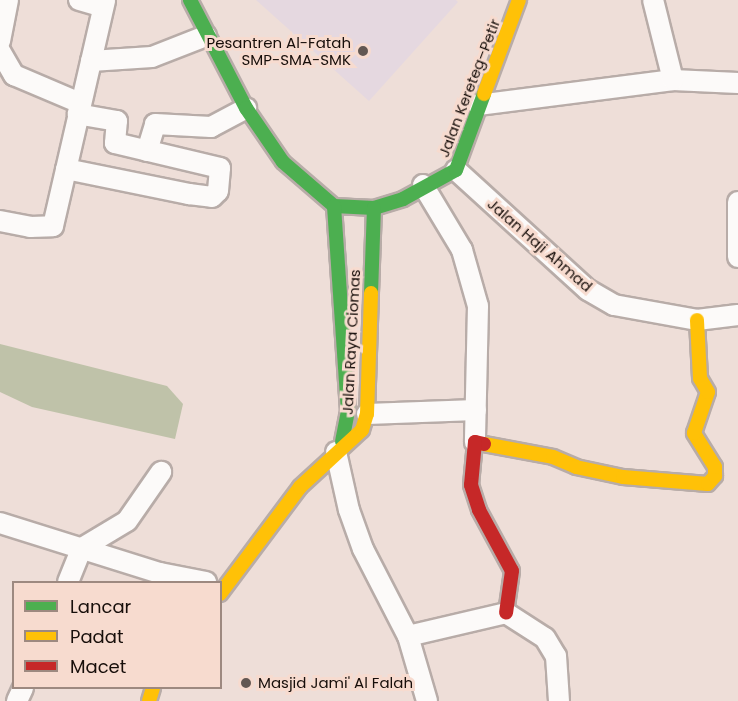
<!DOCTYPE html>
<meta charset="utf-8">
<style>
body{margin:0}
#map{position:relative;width:738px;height:701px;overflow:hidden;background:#eeded8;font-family:Poppins,sans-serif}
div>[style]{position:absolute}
.education>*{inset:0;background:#e5d8e0}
.forest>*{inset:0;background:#bfc2a9}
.roads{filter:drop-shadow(2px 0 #b8aca8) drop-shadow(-2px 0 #b8aca8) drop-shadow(0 2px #b8aca8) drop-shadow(0 -2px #b8aca8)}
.street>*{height:20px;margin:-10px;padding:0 10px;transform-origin:10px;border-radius:10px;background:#fcfaf9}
.fast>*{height:14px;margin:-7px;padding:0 7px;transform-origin:7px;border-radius:7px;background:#4caf50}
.slow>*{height:14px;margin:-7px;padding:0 7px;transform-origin:7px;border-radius:7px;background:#ffc107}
.jam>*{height:14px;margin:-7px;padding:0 7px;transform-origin:7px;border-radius:7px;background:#c62828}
.dots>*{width:16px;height:16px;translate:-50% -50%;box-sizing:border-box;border:3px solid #f7dbcf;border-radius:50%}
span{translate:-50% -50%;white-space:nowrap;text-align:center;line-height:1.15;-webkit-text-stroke:6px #f7dbcf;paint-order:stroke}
.poi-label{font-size:15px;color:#170e0a}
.right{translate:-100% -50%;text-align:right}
.left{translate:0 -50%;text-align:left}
.street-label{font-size:15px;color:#170e0a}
.legend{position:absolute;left:12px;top:581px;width:210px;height:108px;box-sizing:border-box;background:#f7dbcf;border:2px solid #9d8980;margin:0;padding:8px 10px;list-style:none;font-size:18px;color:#170e0a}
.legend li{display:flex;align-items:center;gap:12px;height:30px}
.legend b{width:30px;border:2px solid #9d8980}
</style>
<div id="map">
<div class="education">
<div style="clip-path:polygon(256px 0,456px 0,458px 2px,369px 101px)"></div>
</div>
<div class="forest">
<div style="clip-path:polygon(0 344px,167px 386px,183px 404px,175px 439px,32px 407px,0 392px)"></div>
</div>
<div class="roads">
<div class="street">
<div style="left:79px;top:0;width:25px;rotate:16deg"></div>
<div style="left:0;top:41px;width:42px;rotate:-79deg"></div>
<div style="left:0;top:51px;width:28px;rotate:60deg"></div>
<div style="left:14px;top:75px;width:72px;rotate:23deg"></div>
<div style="left:91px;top:61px;width:61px;rotate:-3.8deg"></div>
<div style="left:152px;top:57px;width:58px;rotate:-21.3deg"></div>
<div style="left:673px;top:80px;width:65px;rotate:2.6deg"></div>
<div style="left:478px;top:105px;width:197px;rotate:-7.3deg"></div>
<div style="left:673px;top:80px;width:82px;rotate:-104deg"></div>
<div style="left:147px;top:151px;width:28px;rotate:-73deg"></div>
<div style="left:155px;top:124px;width:56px;rotate:3.1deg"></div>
<div style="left:211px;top:127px;width:40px;rotate:-28deg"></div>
<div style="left:66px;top:169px;width:126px;rotate:11.5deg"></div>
<div style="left:189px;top:194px;width:23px;rotate:7deg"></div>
<div style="left:212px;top:197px;width:8px;rotate:-45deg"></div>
<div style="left:218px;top:191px;width:23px;rotate:-85deg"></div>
<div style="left:220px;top:168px;width:108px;rotate:-166.6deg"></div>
<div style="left:115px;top:143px;width:22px;rotate:-85deg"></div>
<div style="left:117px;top:121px;width:40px;rotate:-170deg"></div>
<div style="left:456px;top:170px;width:178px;rotate:42.3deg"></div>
<div style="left:588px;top:290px;width:30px;rotate:30deg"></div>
<div style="left:614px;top:305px;width:84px;rotate:10.2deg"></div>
<div style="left:697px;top:320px;width:41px;rotate:-7deg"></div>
<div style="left:423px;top:185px;width:76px;rotate:59deg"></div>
<div style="left:462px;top:250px;width:58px;rotate:74.1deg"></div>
<div style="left:478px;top:306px;width:136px;rotate:91.3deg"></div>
<div style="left:738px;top:202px;width:55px;rotate:90deg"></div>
<div style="left:0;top:221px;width:31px;rotate:11deg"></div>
<div style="left:30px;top:227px;width:23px;rotate:-2deg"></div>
<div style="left:53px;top:226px;width:232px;rotate:-77deg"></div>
<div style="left:367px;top:414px;width:109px;rotate:-2.1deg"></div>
<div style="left:336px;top:452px;width:59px;rotate:77.4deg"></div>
<div style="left:349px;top:510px;width:41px;rotate:70.3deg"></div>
<div style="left:363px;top:549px;width:98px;rotate:62.7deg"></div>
<div style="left:408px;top:636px;width:68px;rotate:73.7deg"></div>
<div style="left:0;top:523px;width:168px;rotate:17.4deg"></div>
<div style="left:160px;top:573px;width:47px;rotate:11.1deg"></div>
<div style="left:68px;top:582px;width:37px;rotate:-68deg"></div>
<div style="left:82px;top:548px;width:52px;rotate:-31deg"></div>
<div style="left:127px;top:521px;width:60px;rotate:-55.2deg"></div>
<div style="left:408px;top:636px;width:101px;rotate:-13.2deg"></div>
<div style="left:506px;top:613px;width:46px;rotate:32.7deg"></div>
<div style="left:545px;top:638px;width:21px;rotate:59deg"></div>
<div style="left:556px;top:656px;width:45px;rotate:86.2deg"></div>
<div style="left:17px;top:701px;width:14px;rotate:-65deg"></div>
</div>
<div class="fast">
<div style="left:190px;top:0;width:122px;rotate:62.6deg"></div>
<div style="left:246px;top:108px;width:65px;rotate:55.6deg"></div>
<div style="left:283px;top:162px;width:67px;rotate:40.8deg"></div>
<div style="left:334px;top:206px;width:40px;rotate:2.9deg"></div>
<div style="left:374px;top:208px;width:30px;rotate:-17deg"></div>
<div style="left:403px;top:199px;width:60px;rotate:-28.7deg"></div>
<div style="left:456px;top:170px;width:81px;rotate:-69.8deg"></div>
<div style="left:334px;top:206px;width:205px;rotate:86.1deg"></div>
<div style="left:348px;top:411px;width:31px;rotate:101deg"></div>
<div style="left:371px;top:293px;width:85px;rotate:-88deg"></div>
</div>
<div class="slow">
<div style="left:484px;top:94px;width:100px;rotate:-69.6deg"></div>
<div style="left:484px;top:444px;width:70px;rotate:10.7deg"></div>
<div style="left:553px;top:457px;width:25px;rotate:23deg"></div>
<div style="left:576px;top:467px;width:48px;rotate:12deg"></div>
<div style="left:623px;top:477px;width:85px;rotate:4.7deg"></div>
<div style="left:708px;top:484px;width:11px;rotate:-49deg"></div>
<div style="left:715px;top:476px;width:9px;rotate:-90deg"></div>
<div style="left:715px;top:467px;width:40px;rotate:-122deg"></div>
<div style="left:694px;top:433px;width:43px;rotate:-71.1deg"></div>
<div style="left:708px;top:392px;width:16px;rotate:-120deg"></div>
<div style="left:700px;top:378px;width:58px;rotate:-93deg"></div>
<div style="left:220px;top:594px;width:134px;rotate:-53.2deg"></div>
<div style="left:300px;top:487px;width:84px;rotate:-42.6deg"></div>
<div style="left:362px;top:430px;width:17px;rotate:-73deg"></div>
<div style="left:367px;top:414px;width:121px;rotate:-88.1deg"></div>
<div style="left:149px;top:701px;width:14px;rotate:-73deg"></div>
</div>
<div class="jam">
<div style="left:484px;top:444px;width:9px;rotate:-167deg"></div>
<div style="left:475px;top:442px;width:43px;rotate:95.3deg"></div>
<div style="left:471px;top:485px;width:26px;rotate:72deg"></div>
<div style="left:479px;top:510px;width:69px;rotate:61.6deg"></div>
<div style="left:512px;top:571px;width:42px;rotate:98.1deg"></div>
</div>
</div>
<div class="dots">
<div style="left:363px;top:51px;background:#625752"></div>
<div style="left:246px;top:683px;background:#625752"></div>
</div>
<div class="poi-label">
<span class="right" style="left:351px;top:51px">Pesantren Al-Fatah<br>SMP-SMA-SMK</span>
<span class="left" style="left:258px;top:683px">Masjid Jami' Al Falah</span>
</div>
<div class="street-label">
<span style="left:469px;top:88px;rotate:-69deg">Jalan Kereteg–Petir</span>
<span style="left:540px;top:245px;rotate:41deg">Jalan Haji Ahmad</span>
<span style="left:351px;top:342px;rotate:-87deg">Jalan Raya Ciomas</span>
</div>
<ul class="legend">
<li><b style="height:8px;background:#4caf50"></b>Lancar</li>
<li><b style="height:8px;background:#ffc107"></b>Padat</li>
<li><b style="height:8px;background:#c62828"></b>Macet</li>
</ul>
</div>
